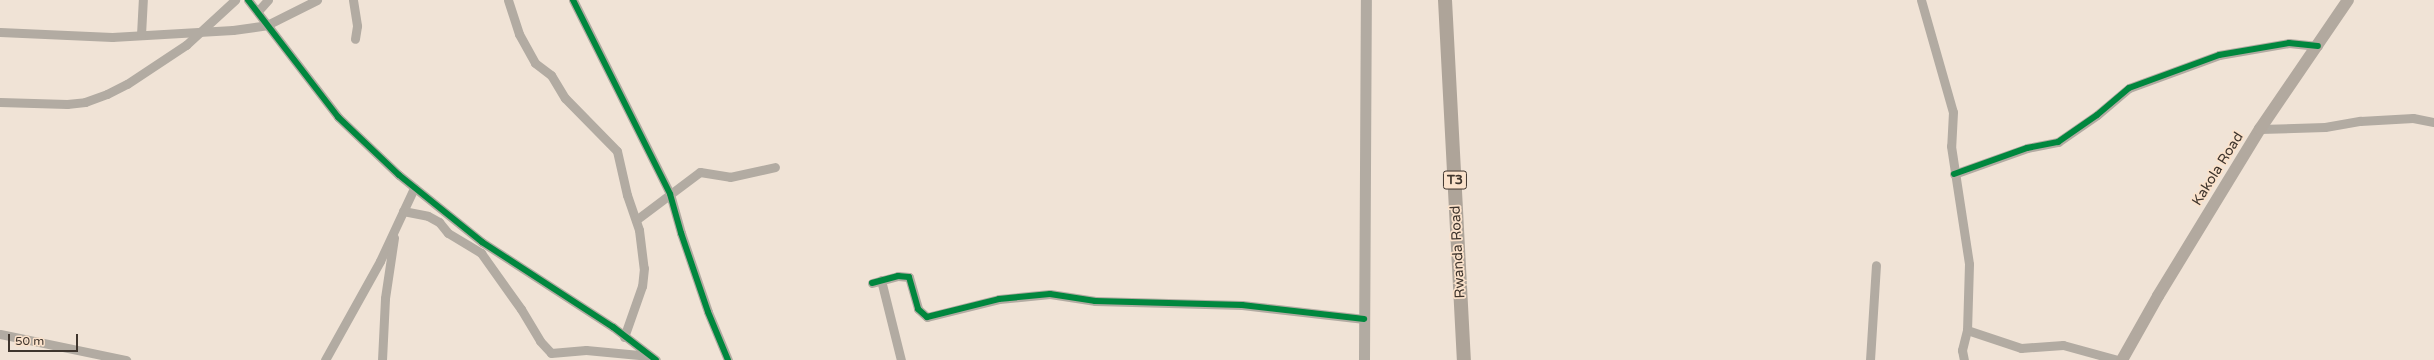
<!DOCTYPE html>
<style>
body{margin:0}
#map{position:relative;width:2434px;height:360px;overflow:hidden;background:#f0e3d6;font-family:"Varela Round",sans-serif}
div>[style]{position:absolute}
.minor>*{height:9px;margin:-4.5px;padding:0 4.5px;transform-origin:4.5px;border-radius:4.5px;background:#b2aba2}
.tertiary>*{height:11px;margin:-5.5px;padding:0 5.5px;transform-origin:5.5px;border-radius:5.5px;background:#b2aba2}
.secondary>*{height:12px;margin:-6px;padding:0 6px;transform-origin:6px;border-radius:6px;background:#b2a99f}
.trunk>*{height:14px;margin:-7px;padding:0 7px;transform-origin:7px;border-radius:7px;background:#aea499}
.cycleway>*{height:6px;margin:-3px;padding:0 3px;transform-origin:3px;border-radius:3px;background:#00873e}
span{translate:-50% -50%;white-space:nowrap;text-align:center;line-height:1.15;-webkit-text-stroke:3.5px #fbe2cb;paint-order:stroke}
.shield-label span{padding:1px 3px;background:#fbe2cb;border:1px solid;border-radius:3px;-webkit-text-stroke-width:0}
.shield-label{font-size:13px;color:#3f352d;font-weight:700}
.street-label{font-size:14px;color:#3f352d}
.scale{position:absolute;left:8px;top:334px;width:70px;height:18px;box-sizing:border-box;border:2px solid #3f352d;border-top:0;padding-left:5px;font-size:12px;line-height:14px;white-space:nowrap;color:#3f352d;-webkit-text-stroke:3px #fbe2cb;paint-order:stroke}
</style>
<div id="map">
<div class="minor">
<div style="left:248px;top:0;width:148px;rotate:52.4deg"></div>
<div style="left:338px;top:117px;width:84px;rotate:43.6deg"></div>
<div style="left:399px;top:175px;width:107px;rotate:38.9deg"></div>
<div style="left:482px;top:242px;width:156px;rotate:33deg"></div>
<div style="left:613px;top:327px;width:54px;rotate:37.5deg"></div>
<div style="left:353px;top:0;width:26px;rotate:81deg"></div>
<div style="left:357px;top:26px;width:13px;rotate:99deg"></div>
<div style="left:508px;top:0;width:36px;rotate:72deg"></div>
<div style="left:519px;top:34px;width:33px;rotate:61deg"></div>
<div style="left:535px;top:63px;width:20px;rotate:37deg"></div>
<div style="left:551px;top:75px;width:27px;rotate:59deg"></div>
<div style="left:565px;top:98px;width:74px;rotate:45.5deg"></div>
<div style="left:617px;top:151px;width:45px;rotate:77.2deg"></div>
<div style="left:627px;top:195px;width:37px;rotate:71deg"></div>
<div style="left:639px;top:230px;width:38px;rotate:83deg"></div>
<div style="left:644px;top:268px;width:18px;rotate:96deg"></div>
<div style="left:642px;top:286px;width:54px;rotate:109.4deg"></div>
<div style="left:573px;top:0;width:217px;rotate:63.4deg"></div>
<div style="left:670px;top:194px;width:41px;rotate:74.2deg"></div>
<div style="left:681px;top:233px;width:83px;rotate:71.1deg"></div>
<div style="left:708px;top:312px;width:52px;rotate:67.4deg"></div>
<div style="left:1921px;top:0;width:116px;rotate:74.1deg"></div>
<div style="left:1953px;top:112px;width:34px;rotate:93deg"></div>
<div style="left:1951px;top:146px;width:119px;rotate:81.3deg"></div>
<div style="left:1969px;top:264px;width:66px;rotate:91.7deg"></div>
<div style="left:1967px;top:330px;width:21px;rotate:104deg"></div>
<div style="left:1962px;top:350px;width:10px;rotate:79deg"></div>
<div style="left:258px;top:11px;width:15px;rotate:-48deg"></div>
<div style="left:0;top:32px;width:112px;rotate:2.6deg"></div>
<div style="left:112px;top:37px;width:121px;rotate:-3.3deg"></div>
<div style="left:233px;top:30px;width:34px;rotate:-8deg"></div>
<div style="left:267px;top:25px;width:56px;rotate:-26.6deg"></div>
<div style="left:141px;top:35px;width:35px;rotate:-87deg"></div>
<div style="left:0;top:102px;width:67px;rotate:1.7deg"></div>
<div style="left:67px;top:104px;width:18px;rotate:-6deg"></div>
<div style="left:85px;top:102px;width:23px;rotate:-20deg"></div>
<div style="left:107px;top:94px;width:22px;rotate:-27deg"></div>
<div style="left:127px;top:84px;width:71px;rotate:-33.5deg"></div>
<div style="left:186px;top:45px;width:67px;rotate:-42.6deg"></div>
<div style="left:2260px;top:129px;width:65px;rotate:-1.8deg"></div>
<div style="left:2325px;top:127px;width:36px;rotate:-10deg"></div>
<div style="left:2360px;top:121px;width:53px;rotate:-3.2deg"></div>
<div style="left:2413px;top:118px;width:21px;rotate:11deg"></div>
<div style="left:1954px;top:174px;width:77px;rotate:-19.6deg"></div>
<div style="left:2027px;top:148px;width:32px;rotate:-11deg"></div>
<div style="left:2058px;top:142px;width:47px;rotate:-34.7deg"></div>
<div style="left:2097px;top:115px;width:42px;rotate:-40.2deg"></div>
<div style="left:2129px;top:88px;width:96px;rotate:-20.1deg"></div>
<div style="left:2219px;top:55px;width:71px;rotate:-9.7deg"></div>
<div style="left:2289px;top:43px;width:29px;rotate:6deg"></div>
<div style="left:403px;top:211px;width:25px;rotate:11deg"></div>
<div style="left:428px;top:216px;width:13px;rotate:29deg"></div>
<div style="left:439px;top:222px;width:14px;rotate:51deg"></div>
<div style="left:448px;top:233px;width:39px;rotate:31deg"></div>
<div style="left:481px;top:253px;width:69px;rotate:54.5deg"></div>
<div style="left:521px;top:309px;width:37px;rotate:59deg"></div>
<div style="left:540px;top:341px;width:16px;rotate:47deg"></div>
<div style="left:551px;top:353px;width:35px;rotate:-5deg"></div>
<div style="left:586px;top:350px;width:64px;rotate:5.4deg"></div>
<div style="left:636px;top:220px;width:80px;rotate:-36.9deg"></div>
<div style="left:700px;top:172px;width:30px;rotate:9deg"></div>
<div style="left:730px;top:177px;width:46px;rotate:-12.5deg"></div>
<div style="left:881px;top:280px;width:82px;rotate:76deg"></div>
<div style="left:872px;top:283px;width:27px;rotate:-15deg"></div>
<div style="left:898px;top:276px;width:11px;rotate:5deg"></div>
<div style="left:909px;top:277px;width:33px;rotate:74deg"></div>
<div style="left:918px;top:309px;width:12px;rotate:42deg"></div>
<div style="left:927px;top:317px;width:74px;rotate:-14deg"></div>
<div style="left:999px;top:299px;width:51px;rotate:-5.6deg"></div>
<div style="left:1050px;top:294px;width:46px;rotate:8.8deg"></div>
<div style="left:1095px;top:301px;width:147px;rotate:1.6deg"></div>
<div style="left:1242px;top:305px;width:123px;rotate:6.5deg"></div>
<div style="left:1967px;top:330px;width:57px;rotate:18.4deg"></div>
<div style="left:2021px;top:348px;width:42px;rotate:-4.1deg"></div>
<div style="left:2063px;top:345px;width:57px;rotate:15.3deg"></div>
<div style="left:0;top:334px;width:129px;rotate:11.7deg"></div>
<div style="left:325px;top:360px;width:113px;rotate:-60.9deg"></div>
<div style="left:380px;top:261px;width:81px;rotate:-65deg"></div>
<div style="left:382px;top:360px;width:62px;rotate:-87.2deg"></div>
<div style="left:385px;top:298px;width:61px;rotate:-81.5deg"></div>
<div style="left:1870px;top:360px;width:95px;rotate:-86.4deg"></div>
</div>
<div class="tertiary">
<div style="left:1364px;top:360px;width:360px;rotate:-89.7deg"></div>
</div>
<div class="secondary">
<div style="left:2122px;top:360px;width:73px;rotate:-60.6deg"></div>
<div style="left:2158px;top:296px;width:196px;rotate:-58.6deg"></div>
<div style="left:2260px;top:129px;width:156px;rotate:-55.7deg"></div>
</div>
<div class="trunk">
<div style="left:1445px;top:0;width:361px;rotate:87deg"></div>
</div>
<div class="cycleway">
<div style="left:248px;top:0;width:148px;rotate:52.4deg"></div>
<div style="left:338px;top:117px;width:84px;rotate:43.6deg"></div>
<div style="left:399px;top:175px;width:107px;rotate:38.9deg"></div>
<div style="left:482px;top:242px;width:156px;rotate:33deg"></div>
<div style="left:613px;top:327px;width:54px;rotate:37.5deg"></div>
<div style="left:573px;top:0;width:217px;rotate:63.4deg"></div>
<div style="left:670px;top:194px;width:41px;rotate:74.2deg"></div>
<div style="left:681px;top:233px;width:83px;rotate:71.1deg"></div>
<div style="left:708px;top:312px;width:52px;rotate:67.4deg"></div>
<div style="left:1954px;top:174px;width:77px;rotate:-19.6deg"></div>
<div style="left:2027px;top:148px;width:32px;rotate:-11deg"></div>
<div style="left:2058px;top:142px;width:47px;rotate:-34.7deg"></div>
<div style="left:2097px;top:115px;width:42px;rotate:-40.2deg"></div>
<div style="left:2129px;top:88px;width:96px;rotate:-20.1deg"></div>
<div style="left:2219px;top:55px;width:71px;rotate:-9.7deg"></div>
<div style="left:2289px;top:43px;width:29px;rotate:6deg"></div>
<div style="left:872px;top:283px;width:27px;rotate:-15deg"></div>
<div style="left:898px;top:276px;width:11px;rotate:5deg"></div>
<div style="left:909px;top:277px;width:33px;rotate:74deg"></div>
<div style="left:918px;top:309px;width:12px;rotate:42deg"></div>
<div style="left:927px;top:317px;width:74px;rotate:-14deg"></div>
<div style="left:999px;top:299px;width:51px;rotate:-5.6deg"></div>
<div style="left:1050px;top:294px;width:46px;rotate:8.8deg"></div>
<div style="left:1095px;top:301px;width:147px;rotate:1.6deg"></div>
<div style="left:1242px;top:305px;width:123px;rotate:6.5deg"></div>
</div>
<div class="shield-label">
<span style="left:1455px;top:180px">T3</span>
</div>
<div class="street-label">
<span style="left:2218px;top:169px;rotate:-58deg">Kakola Road</span>
<span style="left:1458px;top:252px;rotate:-93deg">Rwanda Road</span>
</div>
<div class="scale">50 m</div>
</div>
